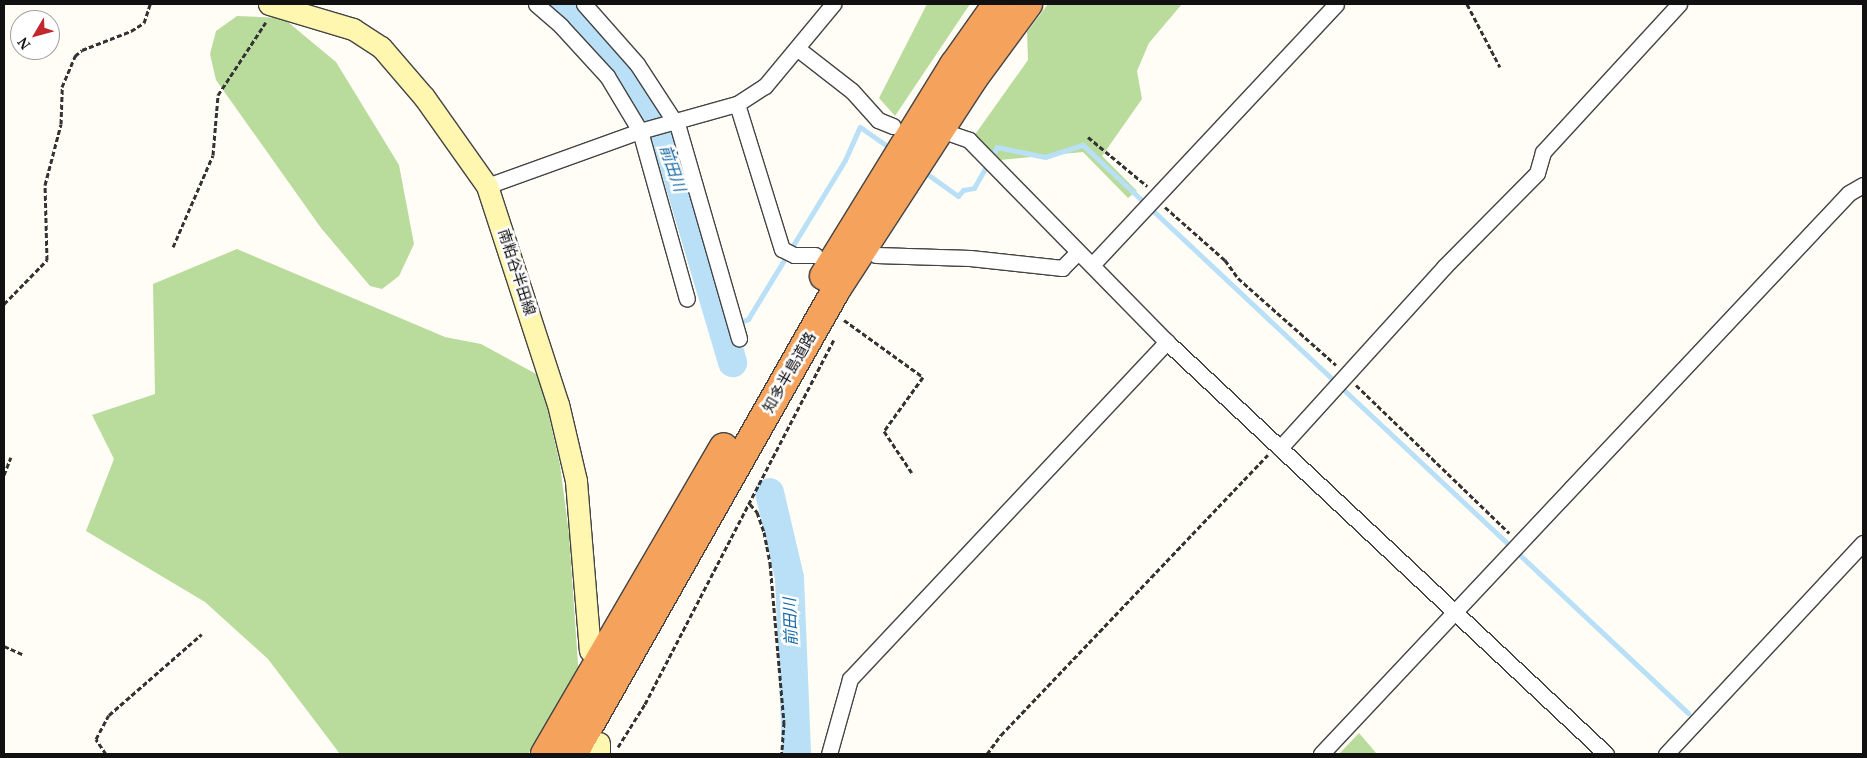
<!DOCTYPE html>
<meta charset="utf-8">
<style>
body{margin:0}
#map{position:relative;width:1867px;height:758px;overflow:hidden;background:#fffdf5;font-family:"PT Serif","Noto Sans JP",serif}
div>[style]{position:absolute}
.forest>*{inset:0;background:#b9dc9c}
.stream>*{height:5px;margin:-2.5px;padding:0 2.5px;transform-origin:2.5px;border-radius:2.5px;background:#b9e0f7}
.river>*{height:29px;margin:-14.5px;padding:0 14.5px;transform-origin:14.5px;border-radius:14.5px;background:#b9e0f7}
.path>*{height:3px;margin-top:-1.5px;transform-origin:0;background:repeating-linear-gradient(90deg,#333 0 5px,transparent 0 7.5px)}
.roads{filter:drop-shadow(1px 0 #444) drop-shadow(-1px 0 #444) drop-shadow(0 1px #444) drop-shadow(0 -1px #444)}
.minor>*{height:15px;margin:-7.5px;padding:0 7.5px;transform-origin:7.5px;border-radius:7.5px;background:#fff}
.secondary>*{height:21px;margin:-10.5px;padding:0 10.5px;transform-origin:10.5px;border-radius:10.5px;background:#fff6b0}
.motorway>*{height:28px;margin:-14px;padding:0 14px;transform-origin:14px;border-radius:14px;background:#f5a25d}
span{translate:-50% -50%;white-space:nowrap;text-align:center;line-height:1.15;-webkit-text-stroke:5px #fff;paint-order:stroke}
.street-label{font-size:15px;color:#111}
.water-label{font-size:16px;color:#1768a6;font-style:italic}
.frame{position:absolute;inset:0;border:5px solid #111;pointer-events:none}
.north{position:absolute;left:10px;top:10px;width:50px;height:50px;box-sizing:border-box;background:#fff;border:1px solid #a0a0a0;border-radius:50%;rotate:233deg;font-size:14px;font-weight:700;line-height:20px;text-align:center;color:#111}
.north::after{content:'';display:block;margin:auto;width:18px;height:22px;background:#c4262e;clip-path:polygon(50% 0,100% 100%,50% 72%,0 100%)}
</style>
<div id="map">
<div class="forest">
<div style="clip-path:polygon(927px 4px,970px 4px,895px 116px,879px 98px)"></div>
<div style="clip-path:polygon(1048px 4px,1182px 4px,1149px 43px,1137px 71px,1142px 99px,1102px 156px,1137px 191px,1128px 198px,1083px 152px,1000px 160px,974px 136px,1028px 60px,1027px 32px)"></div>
<div style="clip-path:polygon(237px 16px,283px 18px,336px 62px,399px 165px,414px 244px,399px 276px,382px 289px,370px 286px,321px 228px,216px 80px,210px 54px,216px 31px)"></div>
<div style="clip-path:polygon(237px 249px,445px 337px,481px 344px,540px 376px,560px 465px,569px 534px,579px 679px,528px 754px,340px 754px,268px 659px,205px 602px,86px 531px,114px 459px,92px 415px,155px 394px,153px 284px)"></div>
<div style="clip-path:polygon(1359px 733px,1377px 754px,1339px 754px)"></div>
</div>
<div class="stream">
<div style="left:923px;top:171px;width:43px;rotate:35.5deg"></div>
<div style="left:958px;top:196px;width:8px;rotate:-50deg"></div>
<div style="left:963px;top:190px;width:11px;rotate:-10deg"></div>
<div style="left:974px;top:188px;width:47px;rotate:-60.7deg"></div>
<div style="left:997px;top:147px;width:49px;rotate:11.8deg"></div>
<div style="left:1045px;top:157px;width:40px;rotate:-18deg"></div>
<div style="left:1083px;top:145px;width:830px;rotate:43.19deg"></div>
<div style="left:741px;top:322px;width:8px;rotate:-23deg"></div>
<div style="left:748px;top:319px;width:186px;rotate:-58.6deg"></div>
<div style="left:845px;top:160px;width:36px;rotate:-66deg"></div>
<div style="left:860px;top:127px;width:38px;rotate:35deg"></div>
</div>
<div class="river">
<div style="left:560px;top:4px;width:99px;rotate:47.5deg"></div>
<div style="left:627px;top:77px;width:50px;rotate:57.3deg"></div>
<div style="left:654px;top:119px;width:44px;rotate:65.8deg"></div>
<div style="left:672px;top:159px;width:212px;rotate:73.5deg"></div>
<div style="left:769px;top:492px;width:87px;rotate:76.8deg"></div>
<div style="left:789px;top:577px;width:177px;rotate:87.7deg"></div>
</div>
<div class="path">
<div style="left:1467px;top:4px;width:71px;rotate:62.4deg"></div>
<div style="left:1088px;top:137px;width:77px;rotate:39.7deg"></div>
<div style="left:1165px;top:207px;width:80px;rotate:41.5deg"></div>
<div style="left:1225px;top:260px;width:22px;rotate:54deg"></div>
<div style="left:1238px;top:278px;width:131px;rotate:41.6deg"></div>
<div style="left:173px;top:247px;width:100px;rotate:-66.5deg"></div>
<div style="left:213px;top:155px;width:60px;rotate:-85.2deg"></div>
<div style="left:218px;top:95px;width:87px;rotate:-56.7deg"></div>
<div style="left:4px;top:304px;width:62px;rotate:-45.7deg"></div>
<div style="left:47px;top:260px;width:75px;rotate:-91.5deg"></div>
<div style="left:45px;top:185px;width:63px;rotate:-75.3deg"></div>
<div style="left:61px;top:124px;width:37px;rotate:-88deg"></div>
<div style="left:62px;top:87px;width:34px;rotate:-67deg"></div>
<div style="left:75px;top:56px;width:9px;rotate:-41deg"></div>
<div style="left:82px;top:50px;width:53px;rotate:-21.2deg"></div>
<div style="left:131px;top:31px;width:15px;rotate:-32deg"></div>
<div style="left:144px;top:23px;width:20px;rotate:-72deg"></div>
<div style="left:844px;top:320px;width:97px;rotate:35.8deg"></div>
<div style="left:923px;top:377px;width:67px;rotate:125.8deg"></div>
<div style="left:884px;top:431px;width:50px;rotate:56.3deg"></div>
<div style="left:1356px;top:385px;width:213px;rotate:44deg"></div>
<div style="left:4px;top:475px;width:19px;rotate:-69deg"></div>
<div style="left:750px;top:504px;width:11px;rotate:49deg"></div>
<div style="left:757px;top:512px;width:21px;rotate:71deg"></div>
<div style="left:764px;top:532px;width:32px;rotate:79deg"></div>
<div style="left:770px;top:563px;width:160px;rotate:85deg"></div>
<div style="left:784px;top:722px;width:32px;rotate:94deg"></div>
<div style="left:4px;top:646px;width:20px;rotate:24deg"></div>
<div style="left:618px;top:747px;width:51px;rotate:-57.9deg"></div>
<div style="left:645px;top:704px;width:410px;rotate:-62.6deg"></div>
<div style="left:106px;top:754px;width:18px;rotate:-124deg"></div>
<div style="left:96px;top:739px;width:27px;rotate:-62deg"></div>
<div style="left:109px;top:715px;width:123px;rotate:-41.1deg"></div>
<div style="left:987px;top:754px;width:24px;rotate:-54deg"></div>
<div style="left:1001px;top:735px;width:387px;rotate:-46.4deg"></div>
</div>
<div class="roads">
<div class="minor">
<div style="left:536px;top:4px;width:33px;rotate:41deg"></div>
<div style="left:561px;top:26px;width:68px;rotate:47.4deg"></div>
<div style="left:607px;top:76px;width:64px;rotate:59deg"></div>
<div style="left:640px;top:131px;width:174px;rotate:74.4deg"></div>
<div style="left:584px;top:4px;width:80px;rotate:48.5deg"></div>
<div style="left:637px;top:64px;width:75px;rotate:56.9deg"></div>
<div style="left:678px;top:127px;width:220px;rotate:73.9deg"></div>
<div style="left:798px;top:49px;width:68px;rotate:37.9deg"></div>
<div style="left:852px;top:91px;width:39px;rotate:48deg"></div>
<div style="left:878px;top:120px;width:16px;rotate:22deg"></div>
<div style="left:737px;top:104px;width:152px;rotate:72.8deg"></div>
<div style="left:782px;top:249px;width:13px;rotate:27deg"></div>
<div style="left:794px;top:255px;width:21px"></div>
<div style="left:952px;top:134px;width:18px;rotate:19deg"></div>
<div style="left:969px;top:140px;width:283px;rotate:45.6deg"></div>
<div style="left:1167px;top:342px;width:602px;rotate:43.18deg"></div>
<div style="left:487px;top:186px;width:163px;rotate:-19.8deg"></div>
<div style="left:640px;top:131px;width:101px;rotate:-15.6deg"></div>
<div style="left:737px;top:104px;width:33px;rotate:-33deg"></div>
<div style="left:765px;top:86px;width:107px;rotate:-50.3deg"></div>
<div style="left:876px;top:255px;width:94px;rotate:1.8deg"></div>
<div style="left:970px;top:258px;width:93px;rotate:6.2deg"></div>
<div style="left:1062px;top:268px;width:21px;rotate:-45deg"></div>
<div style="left:1092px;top:265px;width:357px;rotate:-46.9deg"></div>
<div style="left:1280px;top:448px;width:244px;rotate:-47.8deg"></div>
<div style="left:1444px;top:267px;width:132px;rotate:-45.3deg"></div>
<div style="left:1537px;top:173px;width:22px;rotate:-74deg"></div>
<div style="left:1543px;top:152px;width:201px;rotate:-47.4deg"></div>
<div style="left:829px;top:754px;width:78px;rotate:-74.4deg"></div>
<div style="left:850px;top:679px;width:463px;rotate:-46.8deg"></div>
<div style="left:1321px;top:754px;width:770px;rotate:-46.74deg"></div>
<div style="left:1849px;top:193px;width:16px;rotate:-30deg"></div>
<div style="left:1666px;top:754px;width:289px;rotate:-47deg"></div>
</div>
<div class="secondary">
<div style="left:269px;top:4px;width:88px;rotate:16.6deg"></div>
<div style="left:353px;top:29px;width:33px;rotate:33deg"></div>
<div style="left:381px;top:47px;width:66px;rotate:49.3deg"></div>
<div style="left:424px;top:97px;width:109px;rotate:54.7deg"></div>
<div style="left:487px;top:186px;width:229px;rotate:72deg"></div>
<div style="left:558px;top:404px;width:79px;rotate:76.8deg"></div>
<div style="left:576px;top:481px;width:170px;rotate:85.3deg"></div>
<div style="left:599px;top:743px;width:11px;rotate:90deg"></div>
</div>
<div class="motorway">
<div style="left:824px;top:276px;width:248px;rotate:-58.4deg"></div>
<div style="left:954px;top:65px;width:75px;rotate:-54.8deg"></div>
<div style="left:545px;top:754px;width:355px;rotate:-59.8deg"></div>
<div style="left:573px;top:754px;width:533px;rotate:-60.45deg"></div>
<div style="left:836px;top:290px;width:252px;rotate:-57deg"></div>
<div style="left:973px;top:79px;width:93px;rotate:-53.7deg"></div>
</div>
</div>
<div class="street-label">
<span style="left:517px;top:272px;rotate:72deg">南粕谷半田線</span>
<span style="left:789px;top:372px;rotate:-60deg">知多半島道路</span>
</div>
<div class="water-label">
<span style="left:673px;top:168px;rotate:71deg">前田川</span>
<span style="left:790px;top:622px;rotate:-92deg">前田川</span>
</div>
<div class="frame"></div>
<div class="north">N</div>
</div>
